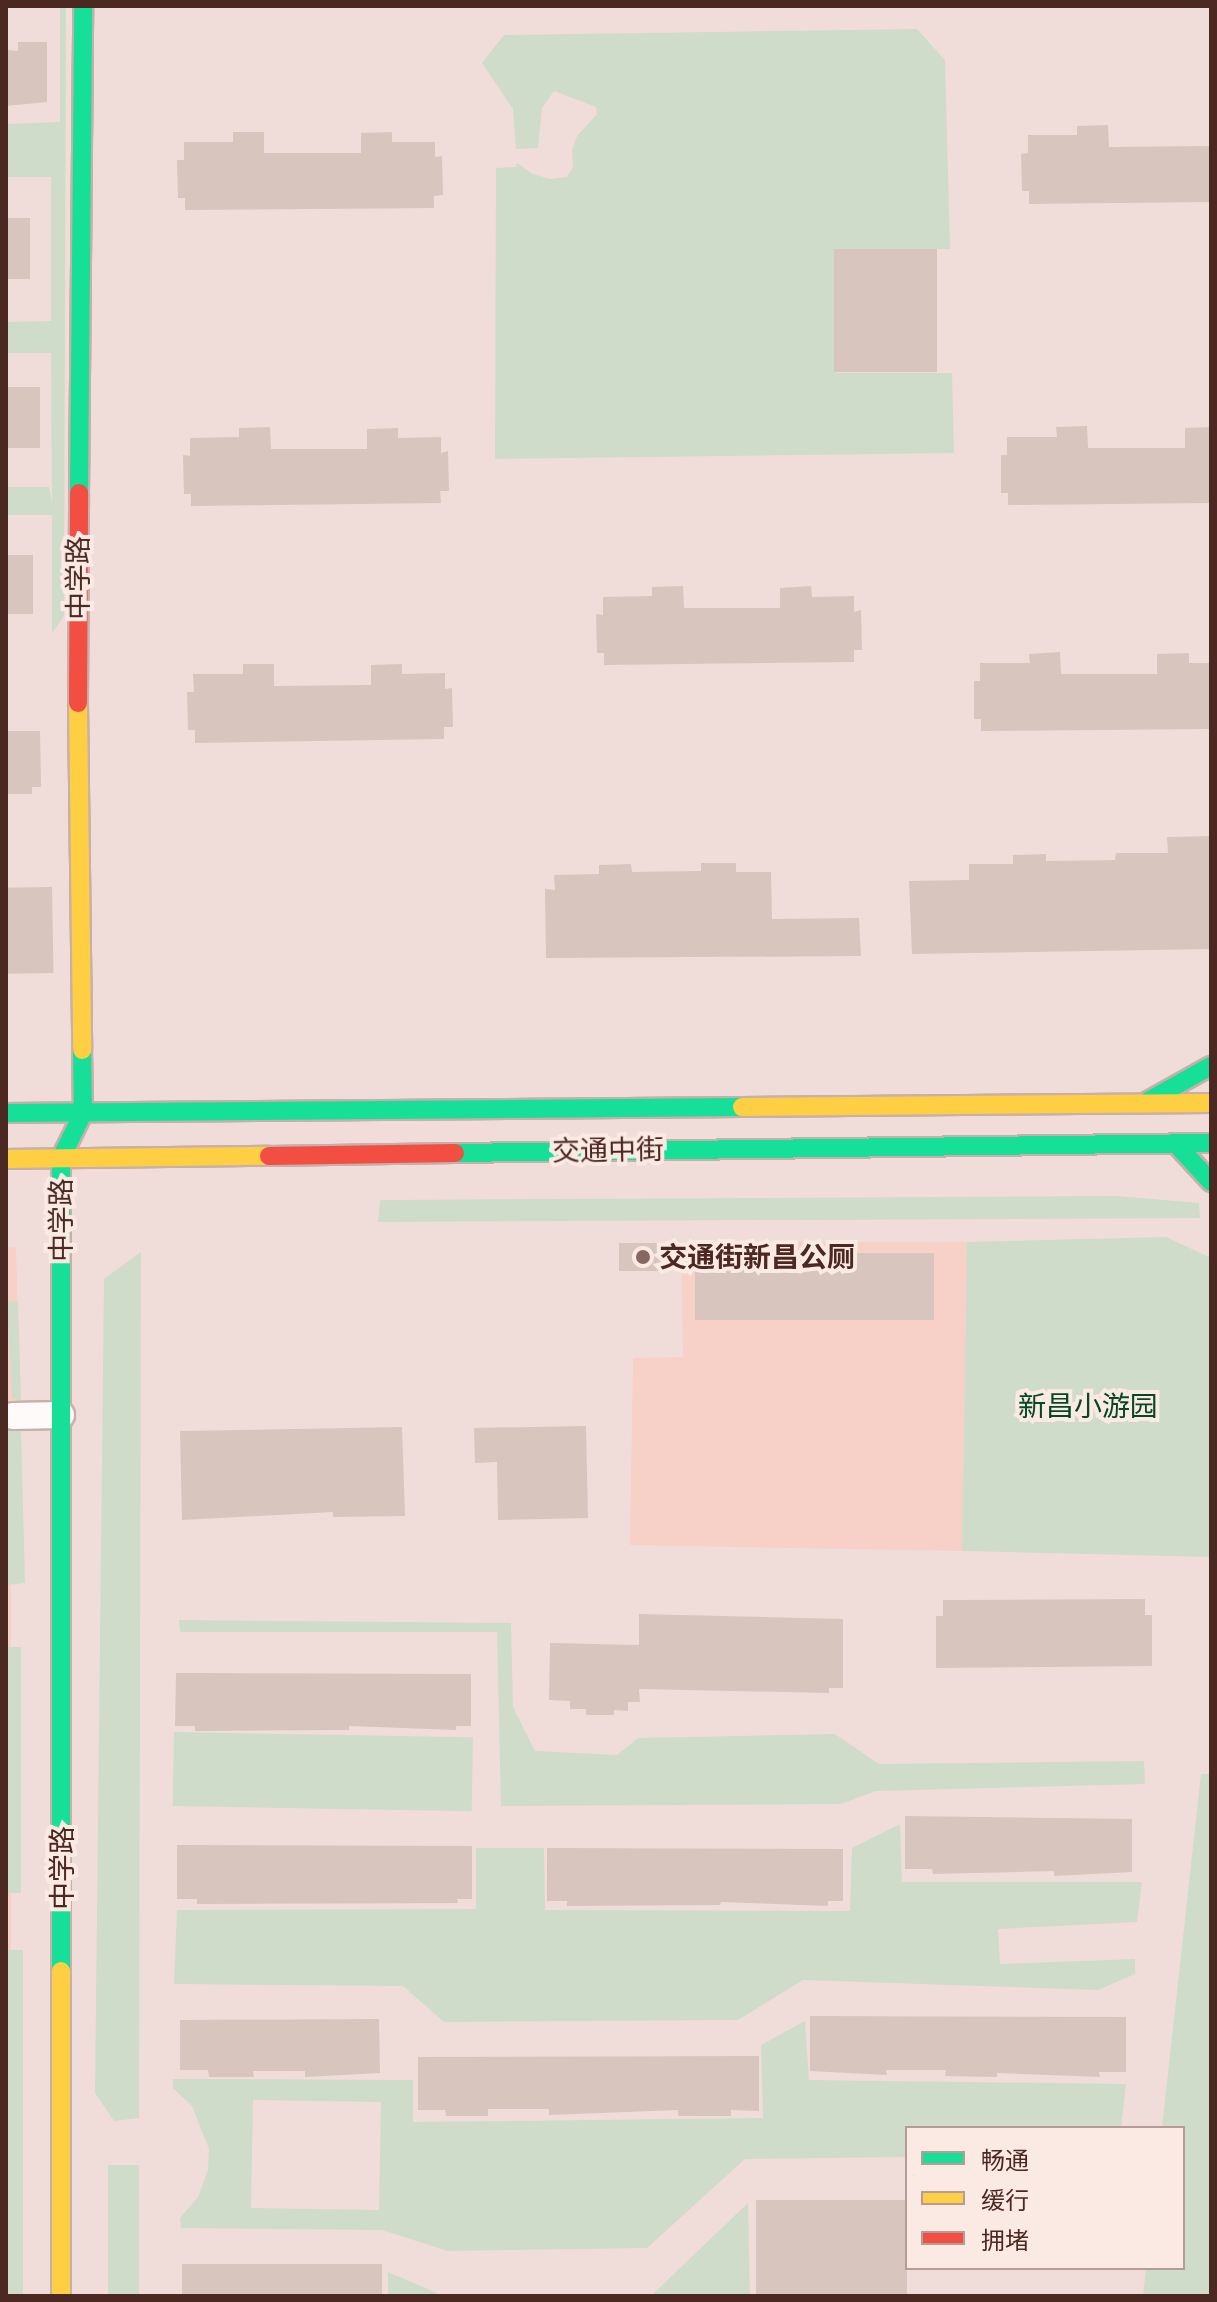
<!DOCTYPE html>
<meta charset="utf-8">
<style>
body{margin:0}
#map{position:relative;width:1217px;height:2302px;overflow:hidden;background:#f0ddd9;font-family:Montserrat,"Noto Sans SC",sans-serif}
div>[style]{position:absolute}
.built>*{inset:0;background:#f7d0c7}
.green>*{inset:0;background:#cfdcca;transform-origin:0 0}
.building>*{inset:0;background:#d8c5bd;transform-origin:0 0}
.roads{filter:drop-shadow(2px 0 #c7afaa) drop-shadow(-2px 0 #c7afaa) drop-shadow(0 2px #c7afaa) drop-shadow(0 -2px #c7afaa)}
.street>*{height:26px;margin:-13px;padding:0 13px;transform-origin:13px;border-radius:13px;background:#fdfaf9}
.fast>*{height:18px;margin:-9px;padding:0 9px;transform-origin:9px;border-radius:9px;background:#16e098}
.slow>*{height:18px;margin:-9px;padding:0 9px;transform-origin:9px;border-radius:9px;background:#ffcf43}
.jam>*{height:18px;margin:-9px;padding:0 9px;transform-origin:9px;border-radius:9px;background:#f24e42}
.dots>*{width:22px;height:22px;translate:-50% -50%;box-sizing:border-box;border:4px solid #fbe9e4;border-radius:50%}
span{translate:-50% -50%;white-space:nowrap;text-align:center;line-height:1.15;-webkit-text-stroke:8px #fbe9e4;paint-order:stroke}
.street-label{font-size:28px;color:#4b2922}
.poi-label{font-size:28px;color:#4b2922;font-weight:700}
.left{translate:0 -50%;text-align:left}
.park-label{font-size:28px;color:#054824}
.frame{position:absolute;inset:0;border:8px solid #4b2922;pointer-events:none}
.legend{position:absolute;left:905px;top:2126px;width:280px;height:144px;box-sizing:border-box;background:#fbe9e4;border:2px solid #b59c96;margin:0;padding:10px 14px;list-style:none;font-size:24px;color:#4b2922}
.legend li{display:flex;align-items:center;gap:16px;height:40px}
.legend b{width:40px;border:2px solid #b59c96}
</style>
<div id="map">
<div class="built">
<div style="clip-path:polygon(681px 1242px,967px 1242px,962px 1551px,630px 1545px,633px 1358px,683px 1357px)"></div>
<div style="clip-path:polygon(16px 1247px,21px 1430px,11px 1431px,11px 1995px,6px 2296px,6px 1248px)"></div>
</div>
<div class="green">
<div style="clip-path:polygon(60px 6px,66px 6px,64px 616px,52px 633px,52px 515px,6px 515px,6px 487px,49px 487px,52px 502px,51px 353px,6px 353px,6px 322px,51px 321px,51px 177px,6px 177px,6px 124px,60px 122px)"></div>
<div style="clip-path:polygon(917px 29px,945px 60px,950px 249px,835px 250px,836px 373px,952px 373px,954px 453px,495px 459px,496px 168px,516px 167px,517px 163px,533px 174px,550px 179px,567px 177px,573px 167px,572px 150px,577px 136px,597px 114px,596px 107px,554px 91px,542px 108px,538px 148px,516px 149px,513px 109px,482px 63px,504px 35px)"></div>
<div style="clip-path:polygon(1117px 1196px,1199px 1203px,1200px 1218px,378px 1222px,380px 1200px)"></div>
<div style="clip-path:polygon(1166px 1237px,1211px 1258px,1211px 1557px,962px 1551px,967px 1242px)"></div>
<div style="clip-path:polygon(141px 1252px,139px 2118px,114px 2121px,95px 2093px,104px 1279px)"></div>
<div style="clip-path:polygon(7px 1301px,18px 1302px,21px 1400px,12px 1398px)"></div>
<div style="clip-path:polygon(6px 1430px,21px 1430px,25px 1583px,6px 1585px)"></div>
<div style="clip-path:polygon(179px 1620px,511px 1623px,513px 1707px,535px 1751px,617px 1755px,638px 1738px,835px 1734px,879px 1764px,1144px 1761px,1145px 1784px,876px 1791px,841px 1804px,501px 1806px,497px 1632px,180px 1632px)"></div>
<div style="left:6px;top:1647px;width:15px;height:246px"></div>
<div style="left:174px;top:1732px;width:299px;height:74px;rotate:1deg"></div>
<div style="clip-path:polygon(1201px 1774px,1211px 1774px,1211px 2296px,1143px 2296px,1146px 2268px,1183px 2268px,1183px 2128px,1162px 2128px)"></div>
<div style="clip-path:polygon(900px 1824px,902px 1882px,1142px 1882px,1137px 1922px,998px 1929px,1000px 1964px,1135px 1959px,1135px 1974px,1098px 1990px,803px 1980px,738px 2020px,444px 2022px,403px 1986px,174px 1984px,177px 1910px,476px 1909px,476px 1848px,544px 1848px,545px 1910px,850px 1911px,852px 1848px)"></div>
<div style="left:23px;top:1950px;width:346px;height:17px;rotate:90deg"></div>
<div style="clip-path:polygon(evenodd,805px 2021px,809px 2080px,1126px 2084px,1121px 2128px,907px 2128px,907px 2157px,745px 2159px,647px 2248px,448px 2251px,382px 2230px,181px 2228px,180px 2218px,198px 2197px,208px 2170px,209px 2149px,192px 2106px,173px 2088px,173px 2079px,413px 2080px,413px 2122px,763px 2118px,761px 2045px,805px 2021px,253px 2100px,381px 2102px,379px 2210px,251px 2208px,253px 2100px)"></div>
<div style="left:139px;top:2165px;width:131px;height:31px;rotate:90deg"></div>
<div style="clip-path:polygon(748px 2203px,750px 2296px,654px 2296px,654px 2293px)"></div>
<div style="clip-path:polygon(388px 2272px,437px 2293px,438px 2296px,388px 2296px)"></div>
</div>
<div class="building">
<div style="clip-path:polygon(18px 42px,47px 42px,47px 102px,6px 106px,6px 50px,18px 51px)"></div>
<div style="clip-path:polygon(1108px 125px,1109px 147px,1211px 146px,1211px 202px,1029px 204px,1029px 191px,1022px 191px,1021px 154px,1028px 153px,1028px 135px,1077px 135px,1077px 126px)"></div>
<div style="clip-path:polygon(233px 132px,264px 132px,264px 153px,361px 153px,361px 133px,392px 132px,392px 142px,435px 142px,435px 157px,442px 156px,443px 195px,434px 196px,434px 208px,185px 210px,185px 198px,178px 198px,177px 160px,184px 160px,184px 142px,233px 142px)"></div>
<div style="left:6px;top:218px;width:24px;height:61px"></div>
<div style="left:937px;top:249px;width:123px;height:103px;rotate:90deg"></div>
<div style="left:40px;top:387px;width:61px;height:34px;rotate:90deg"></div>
<div style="clip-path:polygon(1087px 426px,1088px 448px,1185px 448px,1185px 428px,1211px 427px,1211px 503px,1008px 505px,1008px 493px,1001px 493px,1001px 455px,1007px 455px,1007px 437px,1057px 437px,1056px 427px)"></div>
<div style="clip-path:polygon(270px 427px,271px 449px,367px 449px,367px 429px,398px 428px,398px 438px,441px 437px,441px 453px,448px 451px,449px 491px,440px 491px,441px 503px,191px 506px,191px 494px,184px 494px,183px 455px,190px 456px,190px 438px,239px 437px,239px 428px)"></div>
<div style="left:6px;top:555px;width:27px;height:59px"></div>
<div style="clip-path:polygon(683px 586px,684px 608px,780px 608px,780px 588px,811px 586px,812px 597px,854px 596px,854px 612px,861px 610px,862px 650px,854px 650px,854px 662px,604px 665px,604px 653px,597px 653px,596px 614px,603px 615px,603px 597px,652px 596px,652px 587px)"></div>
<div style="clip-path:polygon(1060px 652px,1061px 674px,1157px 674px,1157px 654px,1189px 653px,1189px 663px,1211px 663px,1211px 729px,981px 731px,981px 719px,974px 719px,974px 681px,980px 681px,980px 663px,1030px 663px,1029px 654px)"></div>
<div style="clip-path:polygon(243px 664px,274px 664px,274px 686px,371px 685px,371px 665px,402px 664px,402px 674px,445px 673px,445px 689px,452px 688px,453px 727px,444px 727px,444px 739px,195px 743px,195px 730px,188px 730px,187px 692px,194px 692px,193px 674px,243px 674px)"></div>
<div style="clip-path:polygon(6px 731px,40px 731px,41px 787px,32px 787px,32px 794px,6px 794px)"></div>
<div style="clip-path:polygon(1211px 836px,1211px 949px,912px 954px,909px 881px,969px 880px,969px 864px,1013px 864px,1013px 855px,1046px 854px,1046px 861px,1115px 860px,1116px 853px,1168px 853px,1167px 837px)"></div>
<div style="clip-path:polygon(701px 863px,736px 863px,736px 872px,771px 872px,772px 919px,859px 918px,861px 956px,546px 958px,545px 889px,555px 890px,554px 875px,599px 874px,599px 865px,631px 864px,632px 872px,701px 871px)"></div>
<div style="left:52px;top:887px;width:86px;height:46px;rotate:89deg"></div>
<div style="left:619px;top:1243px;width:47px;height:28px"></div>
<div style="left:695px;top:1253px;width:239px;height:67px"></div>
<div style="clip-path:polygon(586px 1426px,588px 1518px,498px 1520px,497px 1462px,475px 1463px,474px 1428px)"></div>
<div style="clip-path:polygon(402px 1427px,405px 1516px,333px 1517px,333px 1512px,182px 1520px,180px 1431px)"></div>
<div style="clip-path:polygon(1145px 1599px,1145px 1615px,1152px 1615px,1152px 1666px,936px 1668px,936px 1616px,943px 1616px,943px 1600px)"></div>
<div style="clip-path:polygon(639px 1614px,843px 1619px,843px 1688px,829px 1688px,829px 1693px,639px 1689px,640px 1702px,628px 1702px,628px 1711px,614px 1710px,614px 1715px,586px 1715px,586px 1709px,570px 1709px,570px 1701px,549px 1700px,550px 1643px,639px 1645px)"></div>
<div style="clip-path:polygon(176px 1673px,471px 1674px,471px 1726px,456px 1726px,456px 1730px,349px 1726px,349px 1730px,195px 1731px,195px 1726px,175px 1726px)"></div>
<div style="clip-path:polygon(905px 1816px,1132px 1819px,1132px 1872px,1054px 1876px,1054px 1871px,933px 1874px,932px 1869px,905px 1869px)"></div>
<div style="clip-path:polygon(177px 1845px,472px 1846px,472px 1899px,457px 1899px,458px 1903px,197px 1904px,197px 1899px,177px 1899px)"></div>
<div style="clip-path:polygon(547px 1848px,843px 1849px,843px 1901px,828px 1901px,828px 1906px,721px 1902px,720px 1905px,567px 1906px,567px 1901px,547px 1901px)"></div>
<div style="clip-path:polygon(810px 2016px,1126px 2017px,1126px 2072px,1099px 2072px,1100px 2077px,997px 2073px,997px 2077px,945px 2076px,946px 2070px,886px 2070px,887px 2075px,810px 2071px)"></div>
<div style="clip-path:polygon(379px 2019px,380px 2073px,305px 2077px,305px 2071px,253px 2071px,254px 2077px,209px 2077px,208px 2070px,180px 2070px,180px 2020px)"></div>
<div style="clip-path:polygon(759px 2056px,759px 2111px,731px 2110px,731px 2116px,678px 2116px,678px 2110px,549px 2115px,549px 2109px,488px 2109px,488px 2116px,446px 2116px,445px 2110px,418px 2110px,418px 2057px)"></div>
<div style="left:907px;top:2200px;width:96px;height:151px;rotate:90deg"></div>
<div style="left:382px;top:2264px;width:32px;height:200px;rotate:90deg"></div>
</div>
<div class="roads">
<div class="street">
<div style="left:13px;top:1416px;width:48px;rotate:-1.2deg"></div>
</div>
<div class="fast">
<div style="left:79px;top:493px;width:487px;rotate:-89.5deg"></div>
<div style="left:1148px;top:1101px;width:72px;rotate:-29.1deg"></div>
<div style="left:6px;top:1113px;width:736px;rotate:-0.47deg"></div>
<div style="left:1175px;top:1143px;width:53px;rotate:47.3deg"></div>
<div style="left:455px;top:1153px;width:756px;rotate:-0.76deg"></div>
<div style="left:61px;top:1971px;width:813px;rotate:-90deg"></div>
<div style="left:61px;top:1158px;width:50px;rotate:-63.9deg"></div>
<div style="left:83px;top:1113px;width:63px;rotate:-90.9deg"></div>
</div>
<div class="slow">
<div style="left:78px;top:703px;width:347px;rotate:89.3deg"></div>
<div style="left:742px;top:1107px;width:469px;rotate:-0.5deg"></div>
<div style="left:6px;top:1159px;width:263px;rotate:-0.7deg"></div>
<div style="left:61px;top:1971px;width:325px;rotate:90deg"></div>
</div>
<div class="jam">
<div style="left:78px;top:703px;width:210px;rotate:-89.7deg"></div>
<div style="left:269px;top:1156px;width:186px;rotate:-0.9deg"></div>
</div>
</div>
<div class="dots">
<div style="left:643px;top:1257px;background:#856862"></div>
</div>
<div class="street-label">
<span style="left:78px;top:578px;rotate:-90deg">中学路</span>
<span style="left:608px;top:1150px;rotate:-1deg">交通中街</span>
<span style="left:61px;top:1220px;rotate:-90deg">中学路</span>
<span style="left:62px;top:1868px;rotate:-90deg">中学路</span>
</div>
<div class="poi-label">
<span class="left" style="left:659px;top:1257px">交通街新昌公厕</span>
</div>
<div class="park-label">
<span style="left:1088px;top:1406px">新昌小游园</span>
</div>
<div class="frame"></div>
<ul class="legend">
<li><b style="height:10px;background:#16e098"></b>畅通</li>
<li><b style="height:10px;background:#ffcf43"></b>缓行</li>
<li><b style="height:10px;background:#f24e42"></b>拥堵</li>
</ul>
</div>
